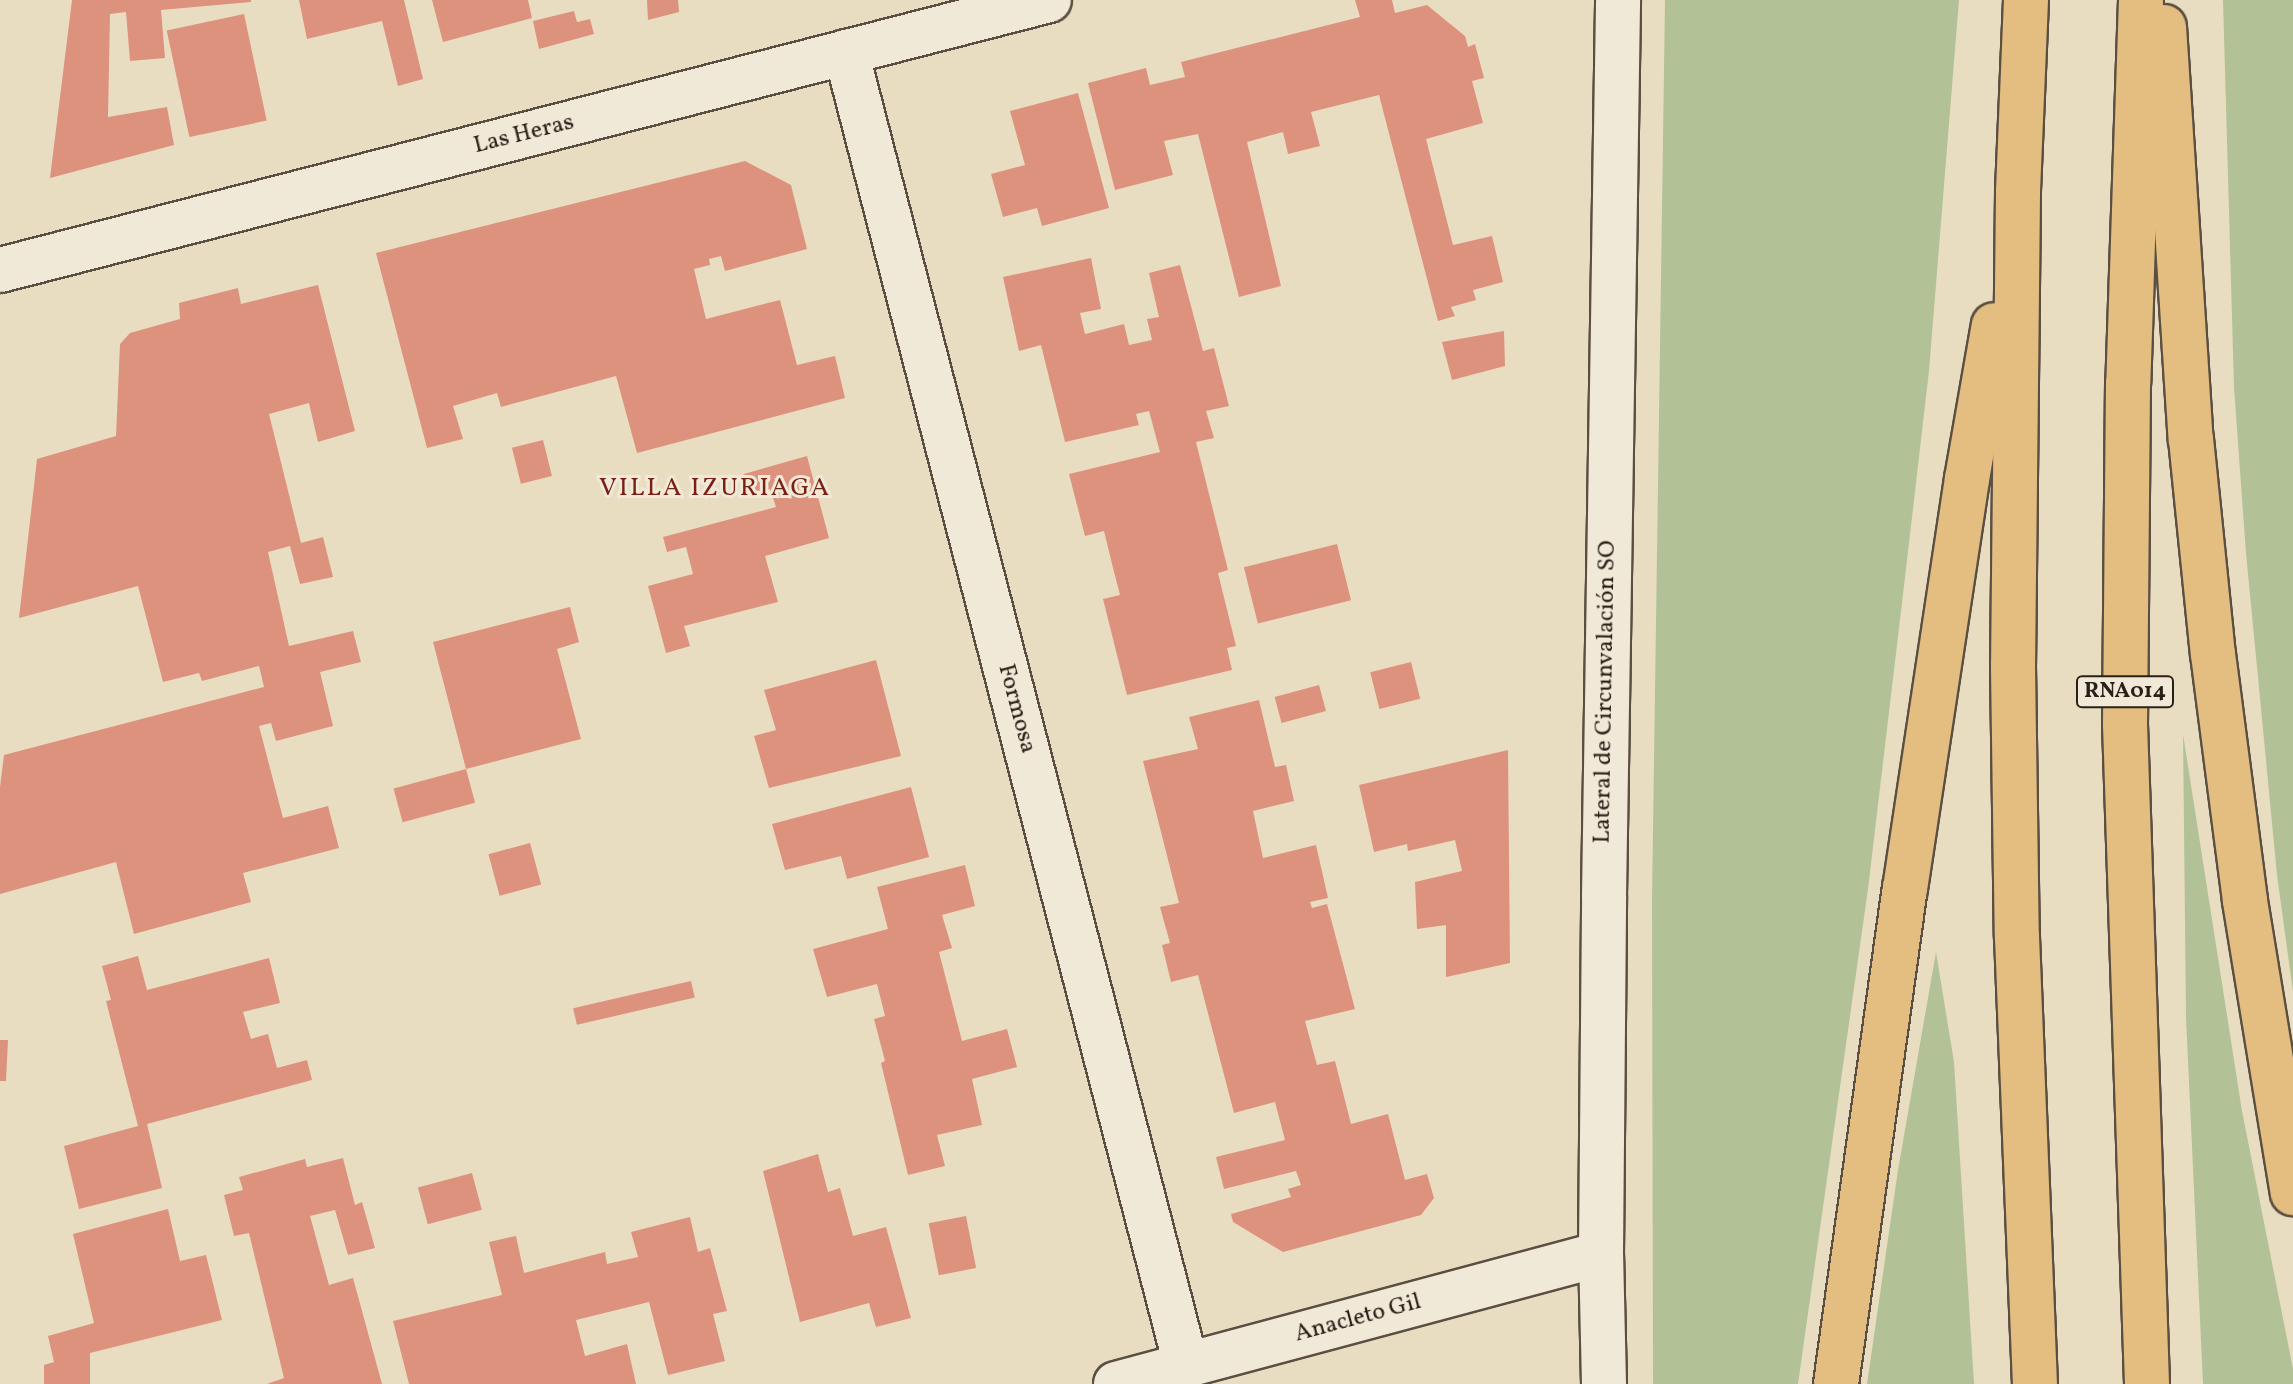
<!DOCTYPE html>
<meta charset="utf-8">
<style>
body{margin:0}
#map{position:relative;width:2293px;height:1384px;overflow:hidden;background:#e9ddc1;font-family:Vollkorn,serif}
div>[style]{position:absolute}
.green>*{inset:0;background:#b3c296}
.building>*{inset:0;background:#dd927d;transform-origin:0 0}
.roads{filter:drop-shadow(2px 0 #5a4f42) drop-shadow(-2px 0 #5a4f42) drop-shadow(0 2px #5a4f42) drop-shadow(0 -2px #5a4f42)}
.minor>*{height:44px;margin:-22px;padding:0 22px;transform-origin:22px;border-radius:22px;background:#f1e9d7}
.highway>*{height:44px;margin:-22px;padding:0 22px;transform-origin:22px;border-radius:22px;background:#e4be80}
span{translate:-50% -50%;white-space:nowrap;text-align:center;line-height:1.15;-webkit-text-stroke:6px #f1e9d7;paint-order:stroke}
.shield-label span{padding:2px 6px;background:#f1e9d7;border:2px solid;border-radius:6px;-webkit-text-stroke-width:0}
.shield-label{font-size:22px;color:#2b2018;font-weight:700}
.street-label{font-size:24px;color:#2b2018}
.neighbourhood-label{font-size:26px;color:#7a1f14;letter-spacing:2px}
</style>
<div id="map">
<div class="green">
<div style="clip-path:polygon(1665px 0,1959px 0,1929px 371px,1906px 569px,1868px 889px,1798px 1384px,1653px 1384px,1652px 900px)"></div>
<div style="clip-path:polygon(2223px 0,2293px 0,2293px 992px,2277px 875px,2246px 553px,2234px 388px)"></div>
<div style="clip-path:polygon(2183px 734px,2242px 1111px,2293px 1369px,2293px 1384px,2203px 1384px,2186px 1018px)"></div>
<div style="clip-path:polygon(1936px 952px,1954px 1062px,1974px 1384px,1867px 1384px,1898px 1170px)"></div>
</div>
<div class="building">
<div style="clip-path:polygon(72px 0,251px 0,251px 2px,161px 10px,165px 58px,130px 61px,126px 12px,110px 14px,108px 117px,167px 107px,174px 145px,50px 178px)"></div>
<div style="clip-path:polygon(299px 0,404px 0,423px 79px,398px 86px,382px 21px,307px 39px)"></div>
<div style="clip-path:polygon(432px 0,528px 0,532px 18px,443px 42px)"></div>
<div style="clip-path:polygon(647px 0,678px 0,679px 12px,648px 20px)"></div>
<div style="clip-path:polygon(1355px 0,1392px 0,1395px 13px,1427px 5px,1465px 36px,1468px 47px,1475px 44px,1484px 78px,1472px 81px,1483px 123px,1426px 139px,1453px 245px,1492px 236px,1503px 282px,1473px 290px,1476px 300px,1451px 307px,1455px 316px,1438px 321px,1379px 95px,1311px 112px,1320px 146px,1288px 154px,1283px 132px,1247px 142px,1281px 286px,1239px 297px,1198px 134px,1164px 141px,1173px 175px,1115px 190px,1088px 83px,1146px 68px,1150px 85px,1185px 77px,1181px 62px,1360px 17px)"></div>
<div style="clip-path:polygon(574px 11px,577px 22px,590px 19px,594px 34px,539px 49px,533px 21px)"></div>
<div style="left:244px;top:14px;width:109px;height:79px;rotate:78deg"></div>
<div style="clip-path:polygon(1078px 93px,1109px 208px,1042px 226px,1037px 208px,1003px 217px,991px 174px,1025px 165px,1010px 111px)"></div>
<div style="clip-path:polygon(745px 161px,791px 185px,807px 249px,725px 271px,721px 256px,709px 259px,710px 265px,694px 269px,706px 319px,780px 300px,797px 365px,835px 356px,845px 398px,637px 453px,616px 376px,501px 407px,497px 393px,453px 406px,463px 439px,427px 448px,376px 253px)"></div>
<div style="clip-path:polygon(1091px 258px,1101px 309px,1080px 313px,1085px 334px,1124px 324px,1129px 345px,1152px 340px,1147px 319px,1159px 317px,1149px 273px,1180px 265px,1203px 351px,1214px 348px,1229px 406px,1206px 411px,1214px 438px,1196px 442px,1228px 570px,1218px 573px,1236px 646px,1227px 648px,1232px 670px,1127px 695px,1103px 599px,1120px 595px,1113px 568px,1104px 531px,1085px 536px,1069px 474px,1160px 452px,1149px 411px,1136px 414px,1139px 425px,1065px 442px,1041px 345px,1019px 351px,1003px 277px)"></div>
<div style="clip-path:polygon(318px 285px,355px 431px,318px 442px,309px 403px,269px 414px,301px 543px,323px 537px,333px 577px,300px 584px,290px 546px,268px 552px,289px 646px,353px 631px,361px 662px,320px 672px,333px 726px,276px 741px,271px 723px,259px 726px,283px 818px,328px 806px,339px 848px,243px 873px,251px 902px,134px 934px,116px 862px,0 894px,0 787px,4px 755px,264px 687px,259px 666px,202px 681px,199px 673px,163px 682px,138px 586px,19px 618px,37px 459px,116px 436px,120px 344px,130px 333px,180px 319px,179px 303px,238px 288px,241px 304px)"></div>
<div style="clip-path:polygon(1504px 331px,1505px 366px,1452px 380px,1442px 342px)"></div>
<div style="left:543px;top:440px;width:37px;height:32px;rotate:76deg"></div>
<div style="clip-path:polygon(807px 456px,829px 538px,765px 556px,778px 602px,684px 626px,690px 646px,666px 653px,648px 586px,693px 574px,686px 547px,667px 552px,663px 537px,776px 507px,770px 489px,749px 494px,744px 474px)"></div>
<div style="left:1337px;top:544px;width:58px;height:96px;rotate:76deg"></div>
<div style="clip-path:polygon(570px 607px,579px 642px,557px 649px,581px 739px,466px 769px,433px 642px)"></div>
<div style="clip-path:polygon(876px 660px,901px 756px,769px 788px,754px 736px,776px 730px,764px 690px)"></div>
<div style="left:1411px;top:662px;width:38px;height:42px;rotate:76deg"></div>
<div style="left:1319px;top:685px;width:27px;height:46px;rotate:75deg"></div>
<div style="clip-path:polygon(1259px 700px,1275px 767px,1286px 765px,1294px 801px,1253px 811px,1263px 858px,1316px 845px,1328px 898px,1310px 902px,1312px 908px,1327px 904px,1355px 1009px,1305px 1021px,1317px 1065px,1335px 1061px,1351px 1124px,1388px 1114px,1405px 1180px,1427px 1174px,1434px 1198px,1421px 1215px,1283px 1252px,1233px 1222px,1231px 1214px,1291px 1197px,1288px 1189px,1301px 1185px,1296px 1171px,1224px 1189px,1216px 1157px,1285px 1140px,1275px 1102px,1234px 1113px,1198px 975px,1171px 982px,1162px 945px,1170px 943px,1160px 907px,1179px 903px,1143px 761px,1198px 749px,1189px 717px)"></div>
<div style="clip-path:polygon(1508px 750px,1510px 963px,1446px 977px,1446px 925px,1417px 929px,1415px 882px,1462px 871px,1455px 840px,1408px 851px,1407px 844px,1374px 852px,1359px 785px)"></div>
<div style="left:466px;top:769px;width:35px;height:75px;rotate:75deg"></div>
<div style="clip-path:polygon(911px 787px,929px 857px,847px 879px,841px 856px,785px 870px,772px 824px)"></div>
<div style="left:530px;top:843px;width:43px;height:43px;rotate:75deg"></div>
<div style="clip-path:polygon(965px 865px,975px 906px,942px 915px,952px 948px,939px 952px,962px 1041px,1007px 1029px,1017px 1067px,972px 1079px,982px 1125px,937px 1135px,945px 1166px,908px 1175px,881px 1063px,885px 1061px,874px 1019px,885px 1016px,877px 984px,827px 997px,813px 949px,888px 929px,877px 887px)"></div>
<div style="clip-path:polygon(138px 956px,147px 990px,269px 958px,280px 1003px,243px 1012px,251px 1039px,268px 1034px,277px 1068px,307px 1060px,312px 1080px,147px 1124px,162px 1188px,79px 1209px,64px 1146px,138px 1126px,106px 1001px,111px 1000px,102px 966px)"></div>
<div style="left:691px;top:981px;width:17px;height:121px;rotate:77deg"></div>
<div style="clip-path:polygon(0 1040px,8px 1040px,6px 1081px,0 1081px)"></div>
<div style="clip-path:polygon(818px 1154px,828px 1192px,840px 1188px,853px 1236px,886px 1227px,911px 1318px,876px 1327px,869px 1303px,800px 1322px,763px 1171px)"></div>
<div style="clip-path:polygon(343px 1158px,355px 1205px,362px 1202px,375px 1248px,348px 1255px,335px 1210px,310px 1216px,329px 1285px,353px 1278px,382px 1384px,267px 1384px,284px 1378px,249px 1233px,234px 1236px,224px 1195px,243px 1190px,239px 1177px,305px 1159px,307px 1167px)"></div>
<div style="left:472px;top:1173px;width:38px;height:56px;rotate:75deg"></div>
<div style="clip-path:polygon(168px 1209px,180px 1261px,206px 1255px,222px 1320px,90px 1353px,90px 1384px,44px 1384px,44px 1365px,54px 1362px,48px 1336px,94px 1323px,73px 1234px)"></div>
<div style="left:966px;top:1216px;width:53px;height:38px;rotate:79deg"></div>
<div style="clip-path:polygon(690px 1217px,698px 1252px,710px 1248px,727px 1311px,713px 1314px,725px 1361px,668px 1375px,649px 1302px,576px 1320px,585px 1356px,627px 1344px,636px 1384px,409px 1384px,393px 1321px,502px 1295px,489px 1242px,516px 1236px,524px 1273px,605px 1252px,607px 1264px,638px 1257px,631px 1232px)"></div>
</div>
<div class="roads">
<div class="minor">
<div style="left:846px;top:52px;width:1356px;rotate:75.48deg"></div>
<div style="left:0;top:270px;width:1083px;rotate:-14.43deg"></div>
<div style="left:1116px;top:1384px;width:502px;rotate:-15deg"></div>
<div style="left:1604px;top:1384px;width:130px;rotate:-91.3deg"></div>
<div style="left:1601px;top:1254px;width:358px;rotate:-89.5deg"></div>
<div style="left:1604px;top:896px;width:896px;rotate:-89.1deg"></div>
</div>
<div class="highway">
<div style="left:2026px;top:0;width:193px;rotate:92.4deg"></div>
<div style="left:2018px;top:193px;width:473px;rotate:90.6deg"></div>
<div style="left:2013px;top:666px;width:271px;rotate:89.2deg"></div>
<div style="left:2017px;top:937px;width:447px;rotate:87.7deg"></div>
<div style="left:2141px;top:0;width:383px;rotate:91.9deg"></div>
<div style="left:2128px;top:383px;width:341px;rotate:90.5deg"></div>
<div style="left:2125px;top:724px;width:660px;rotate:88.09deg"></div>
<div style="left:2164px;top:27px;width:413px;rotate:86.3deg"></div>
<div style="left:2191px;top:439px;width:216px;rotate:84.2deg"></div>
<div style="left:2213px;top:654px;width:249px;rotate:82.6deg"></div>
<div style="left:2245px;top:901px;width:296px;rotate:80.7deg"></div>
<div style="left:1836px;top:1384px;width:500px;rotate:-82.1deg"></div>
<div style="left:1905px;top:889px;width:415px;rotate:-81.4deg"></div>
<div style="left:1967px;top:479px;width:156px;rotate:-80.1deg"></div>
</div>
</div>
<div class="shield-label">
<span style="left:2125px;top:692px">RNA014</span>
</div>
<div class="street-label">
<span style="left:524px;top:135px;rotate:-14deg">Las Heras</span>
<span style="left:1606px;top:692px;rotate:-89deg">Lateral de Circunvalación SO</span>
<span style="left:1016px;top:709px;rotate:75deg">Formosa</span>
<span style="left:1358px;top:1319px;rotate:-15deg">Anacleto Gil</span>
</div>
<div class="neighbourhood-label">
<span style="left:715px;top:489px">VILLA IZURIAGA</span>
</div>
</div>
